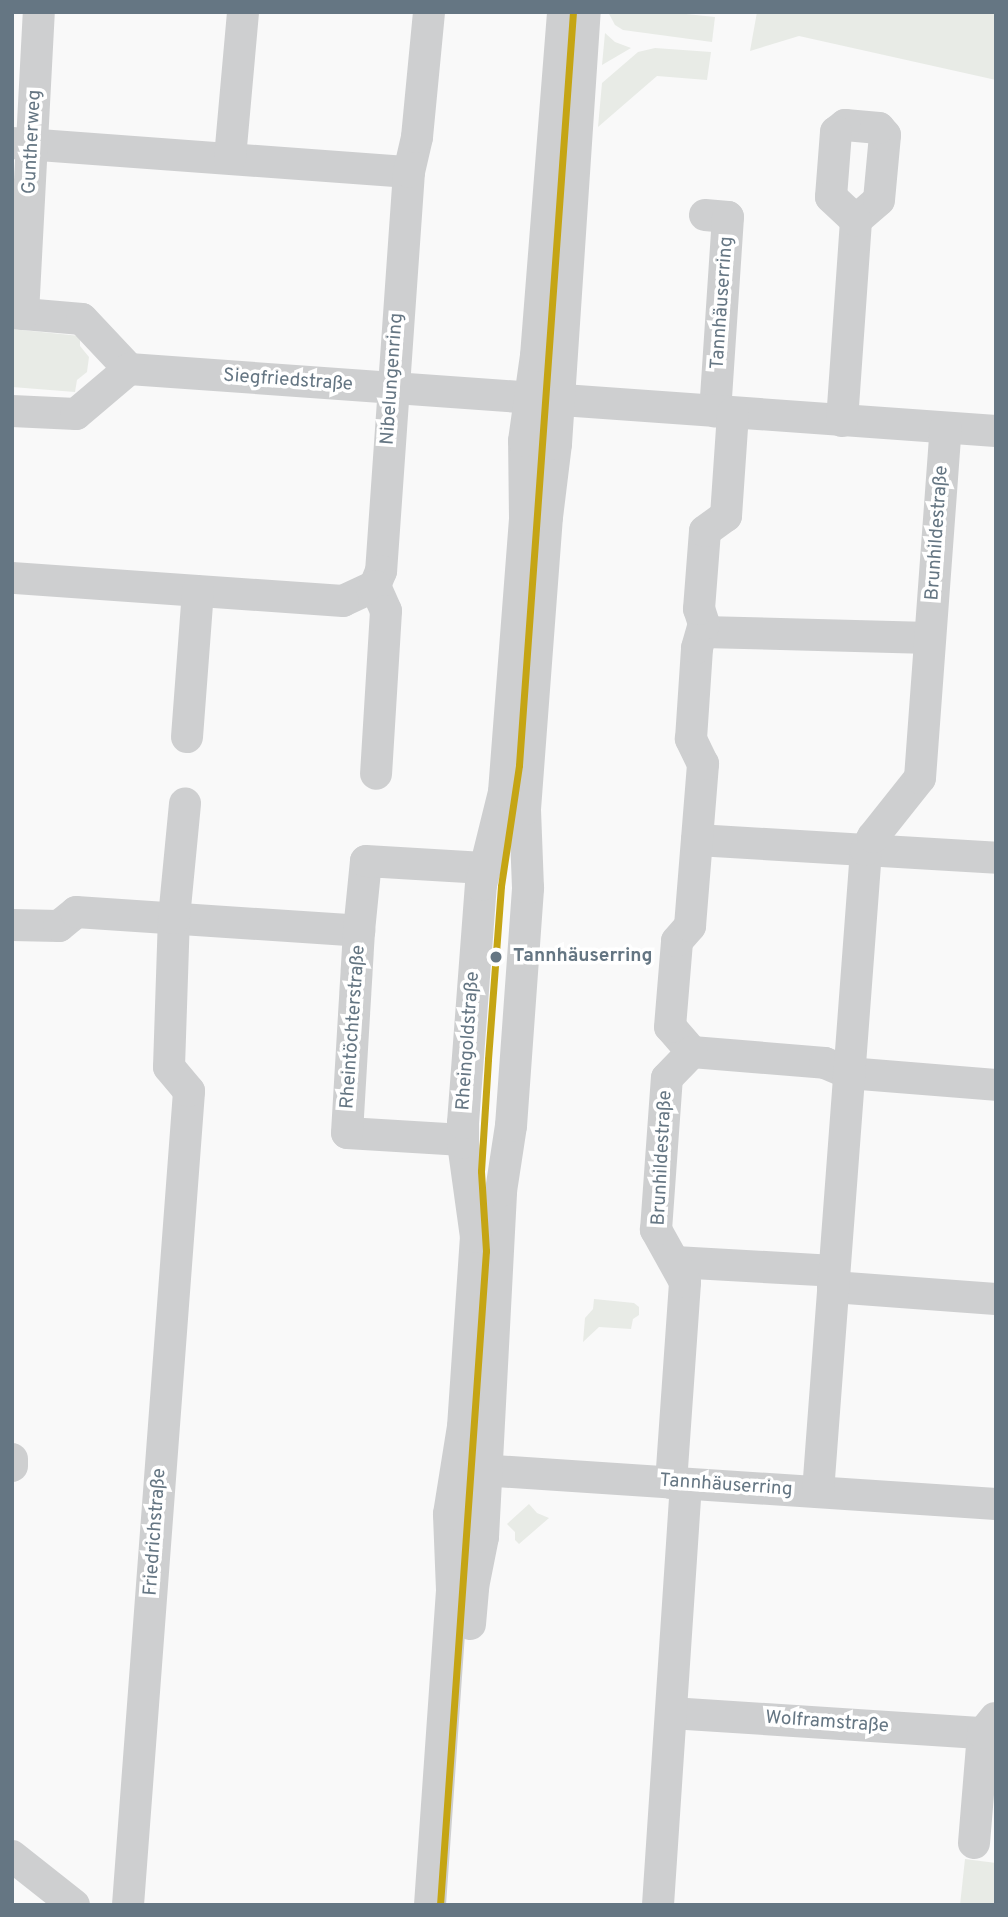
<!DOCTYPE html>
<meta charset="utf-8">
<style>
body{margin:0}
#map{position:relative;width:1008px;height:1917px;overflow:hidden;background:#f9f9f9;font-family:Overpass,sans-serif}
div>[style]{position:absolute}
.green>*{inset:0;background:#e8ebe6}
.minor>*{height:32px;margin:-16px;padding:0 16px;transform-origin:16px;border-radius:16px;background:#cecfd0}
.tram-1>*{height:7px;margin:-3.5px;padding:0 3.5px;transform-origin:3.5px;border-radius:3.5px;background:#c5a514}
.dots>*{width:19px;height:19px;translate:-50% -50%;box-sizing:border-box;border:4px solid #fff;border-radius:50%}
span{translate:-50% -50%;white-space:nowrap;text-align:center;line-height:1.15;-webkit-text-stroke:7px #fff;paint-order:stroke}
.street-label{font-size:19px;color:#657683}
.stop-label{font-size:19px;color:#657683;font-weight:700}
.left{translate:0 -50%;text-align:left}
.frame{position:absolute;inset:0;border:14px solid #657683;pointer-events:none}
</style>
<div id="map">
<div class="green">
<div style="clip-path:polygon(608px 12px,667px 12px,715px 17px,712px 42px,623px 30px,615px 25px)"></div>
<div style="clip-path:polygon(757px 12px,996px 12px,996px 80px,799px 36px,750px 51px)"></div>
<div style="clip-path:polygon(605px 33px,615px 42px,631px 48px,602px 65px)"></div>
<div style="clip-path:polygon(655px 48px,711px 52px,707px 80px,657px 76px,598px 127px,602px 83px,638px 52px)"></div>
<div style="clip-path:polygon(12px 329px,80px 336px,80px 346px,89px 357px,87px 372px,77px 380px,75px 392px,12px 387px)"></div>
<div style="clip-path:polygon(594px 1299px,634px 1303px,639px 1307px,639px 1315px,633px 1319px,631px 1329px,599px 1327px,583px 1342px,585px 1318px,593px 1309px)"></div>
<div style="clip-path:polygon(529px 1504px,537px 1513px,549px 1518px,519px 1544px,515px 1540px,515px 1532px,507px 1524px)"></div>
<div style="clip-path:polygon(965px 1859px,996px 1863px,996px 1905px,960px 1905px)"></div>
</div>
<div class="minor">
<div style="left:12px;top:143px;width:398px;rotate:4.2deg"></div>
<div style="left:409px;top:172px;width:400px;rotate:94deg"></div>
<div style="left:381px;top:571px;width:16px;rotate:112deg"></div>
<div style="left:375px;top:586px;width:35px;rotate:155deg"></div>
<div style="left:343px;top:601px;width:332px;rotate:-176deg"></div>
<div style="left:230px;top:158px;width:147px;rotate:-84.9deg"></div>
<div style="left:409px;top:172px;width:36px;rotate:-77deg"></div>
<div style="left:417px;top:137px;width:126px;rotate:-84.5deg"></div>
<div style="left:705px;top:215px;width:23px;rotate:5deg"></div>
<div style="left:728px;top:217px;width:195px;rotate:93.8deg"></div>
<div style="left:12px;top:313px;width:70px;rotate:4.9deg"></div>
<div style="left:82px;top:319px;width:69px;rotate:46.8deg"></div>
<div style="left:129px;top:369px;width:869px;rotate:4.09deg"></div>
<div style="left:23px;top:314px;width:302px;rotate:-87deg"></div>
<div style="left:12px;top:411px;width:64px;rotate:2.7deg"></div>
<div style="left:76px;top:414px;width:70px;rotate:-40.3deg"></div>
<div style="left:842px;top:421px;width:201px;rotate:-86deg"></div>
<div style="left:856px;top:220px;width:30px;rotate:-41deg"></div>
<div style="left:879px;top:200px;width:65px;rotate:-84.7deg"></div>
<div style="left:885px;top:135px;width:9px;rotate:-131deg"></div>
<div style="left:879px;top:128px;width:34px;rotate:-175deg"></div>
<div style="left:845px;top:125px;width:11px;rotate:142deg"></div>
<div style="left:836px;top:132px;width:65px;rotate:94.4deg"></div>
<div style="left:831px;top:197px;width:34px;rotate:43deg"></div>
<div style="left:375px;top:586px;width:27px;rotate:66deg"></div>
<div style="left:386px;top:611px;width:163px;rotate:93.5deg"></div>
<div style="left:703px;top:632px;width:227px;rotate:1.5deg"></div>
<div style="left:187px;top:737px;width:146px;rotate:-85.7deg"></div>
<div style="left:697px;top:840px;width:300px;rotate:3.4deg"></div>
<div style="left:12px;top:925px;width:47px;rotate:1.2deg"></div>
<div style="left:59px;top:926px;width:22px;rotate:-39deg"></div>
<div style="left:76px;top:912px;width:284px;rotate:3.8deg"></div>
<div style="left:692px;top:1052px;width:33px;rotate:-131deg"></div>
<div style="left:670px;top:1027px;width:86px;rotate:-85.3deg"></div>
<div style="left:677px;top:941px;width:20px;rotate:-49deg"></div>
<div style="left:690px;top:926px;width:163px;rotate:-85.4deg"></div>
<div style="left:703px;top:764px;width:28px;rotate:-116deg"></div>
<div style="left:691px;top:739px;width:91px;rotate:-86.2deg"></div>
<div style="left:697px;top:648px;width:25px;rotate:-74deg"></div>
<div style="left:704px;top:624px;width:16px;rotate:-108deg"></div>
<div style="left:699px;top:609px;width:78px;rotate:-85.6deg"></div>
<div style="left:705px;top:531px;width:26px;rotate:-36deg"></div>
<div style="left:726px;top:516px;width:103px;rotate:-86.1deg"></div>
<div style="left:692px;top:1052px;width:133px;rotate:4.7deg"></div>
<div style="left:825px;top:1063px;width:25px;rotate:23deg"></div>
<div style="left:848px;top:1073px;width:148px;rotate:4.6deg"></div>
<div style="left:463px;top:1140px;width:116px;rotate:-176.5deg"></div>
<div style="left:347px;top:1133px;width:202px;rotate:-86.6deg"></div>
<div style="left:359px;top:931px;width:70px;rotate:-84.3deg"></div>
<div style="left:366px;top:861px;width:118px;rotate:3.4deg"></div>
<div style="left:675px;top:1262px;width:159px;rotate:3.2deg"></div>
<div style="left:833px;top:1287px;width:163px;rotate:4.2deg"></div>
<div style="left:12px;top:1459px;width:7px;rotate:90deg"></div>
<div style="left:465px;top:1469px;width:532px;rotate:3.77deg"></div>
<div style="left:671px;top:1483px;width:201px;rotate:-86deg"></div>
<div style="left:685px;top:1282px;width:60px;rotate:-119.1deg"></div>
<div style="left:656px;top:1230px;width:152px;rotate:-85.9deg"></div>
<div style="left:667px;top:1078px;width:36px;rotate:-46deg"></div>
<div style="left:818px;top:1492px;width:644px;rotate:-85.72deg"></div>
<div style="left:866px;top:850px;width:15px;rotate:-62deg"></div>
<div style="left:873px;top:837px;width:75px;rotate:-51.5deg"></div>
<div style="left:920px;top:778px;width:351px;rotate:-85.8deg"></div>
<div style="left:470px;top:1624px;width:37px;rotate:-85deg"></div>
<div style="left:473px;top:1587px;width:51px;rotate:-78.7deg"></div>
<div style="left:483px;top:1537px;width:346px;rotate:-87deg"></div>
<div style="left:501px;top:1191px;width:66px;rotate:-81.3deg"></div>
<div style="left:511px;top:1126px;width:239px;rotate:-85.9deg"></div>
<div style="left:528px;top:888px;width:79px;rotate:-92.2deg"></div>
<div style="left:525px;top:809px;width:293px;rotate:-85.7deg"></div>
<div style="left:547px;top:517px;width:74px;rotate:-83deg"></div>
<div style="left:556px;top:444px;width:433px;rotate:-86.2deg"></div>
<div style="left:671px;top:1713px;width:313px;rotate:3.7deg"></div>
<div style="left:974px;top:1843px;width:110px;rotate:-85.3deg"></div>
<div style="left:983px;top:1733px;width:19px;rotate:-51deg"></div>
<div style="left:12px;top:1856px;width:79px;rotate:38.3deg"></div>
<div style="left:128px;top:1905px;width:816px;rotate:-85.71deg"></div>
<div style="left:189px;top:1091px;width:31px;rotate:-130deg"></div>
<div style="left:169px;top:1067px;width:149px;rotate:-88.1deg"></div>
<div style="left:174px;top:918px;width:115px;rotate:-84.5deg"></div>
<div style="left:430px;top:1905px;width:316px;rotate:-86deg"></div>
<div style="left:452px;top:1590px;width:76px;rotate:-92.3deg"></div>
<div style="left:449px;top:1514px;width:88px;rotate:-80.9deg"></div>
<div style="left:463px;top:1427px;width:190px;rotate:-86.1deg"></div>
<div style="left:476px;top:1237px;width:95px;rotate:-97.9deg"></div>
<div style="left:463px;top:1143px;width:20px;rotate:-90deg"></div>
<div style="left:463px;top:1123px;width:239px;rotate:-85.7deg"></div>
<div style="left:481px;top:885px;width:96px;rotate:-76.1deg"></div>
<div style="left:504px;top:792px;width:275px;rotate:-85.6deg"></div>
<div style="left:525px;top:518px;width:77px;rotate:-90.7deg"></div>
<div style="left:524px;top:441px;width:86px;rotate:-82deg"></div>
<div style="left:536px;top:356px;width:345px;rotate:-85.5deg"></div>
<div style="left:658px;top:1905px;width:422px;rotate:-86.2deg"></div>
</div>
<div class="tram-1">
<div style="left:440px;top:1905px;width:656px;rotate:-85.98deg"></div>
<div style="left:486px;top:1251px;width:80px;rotate:-93.6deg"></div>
<div style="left:481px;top:1171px;width:112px;rotate:-86.4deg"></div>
<div style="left:488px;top:1059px;width:173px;rotate:-85.7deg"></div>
<div style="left:501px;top:886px;width:122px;rotate:-81.5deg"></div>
<div style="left:519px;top:765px;width:755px;rotate:-85.9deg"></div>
</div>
<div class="dots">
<div style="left:496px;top:957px;background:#657683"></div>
</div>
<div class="street-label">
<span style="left:33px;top:142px;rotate:-87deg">Guntherweg</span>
<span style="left:723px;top:303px;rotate:-86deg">Tannhäuserring</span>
<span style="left:393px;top:379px;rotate:-86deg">Nibelungenring</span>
<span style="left:288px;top:381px;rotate:4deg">Siegfriedstraße</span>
<span style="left:938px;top:533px;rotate:-86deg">Brunhildestraße</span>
<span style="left:354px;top:1027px;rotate:-86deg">Rheintöchterstraße</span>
<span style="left:469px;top:1041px;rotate:-86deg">Rheingoldstraße</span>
<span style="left:663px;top:1158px;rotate:-87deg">Brunhildestraße</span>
<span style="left:726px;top:1486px;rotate:4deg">Tannhäuserring</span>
<span style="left:156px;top:1532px;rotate:-86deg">Friedrichstraße</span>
<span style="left:827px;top:1723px;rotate:4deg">Wolframstraße</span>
</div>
<div class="stop-label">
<span class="left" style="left:513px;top:957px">Tannhäuserring</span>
</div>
<div class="frame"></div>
</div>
